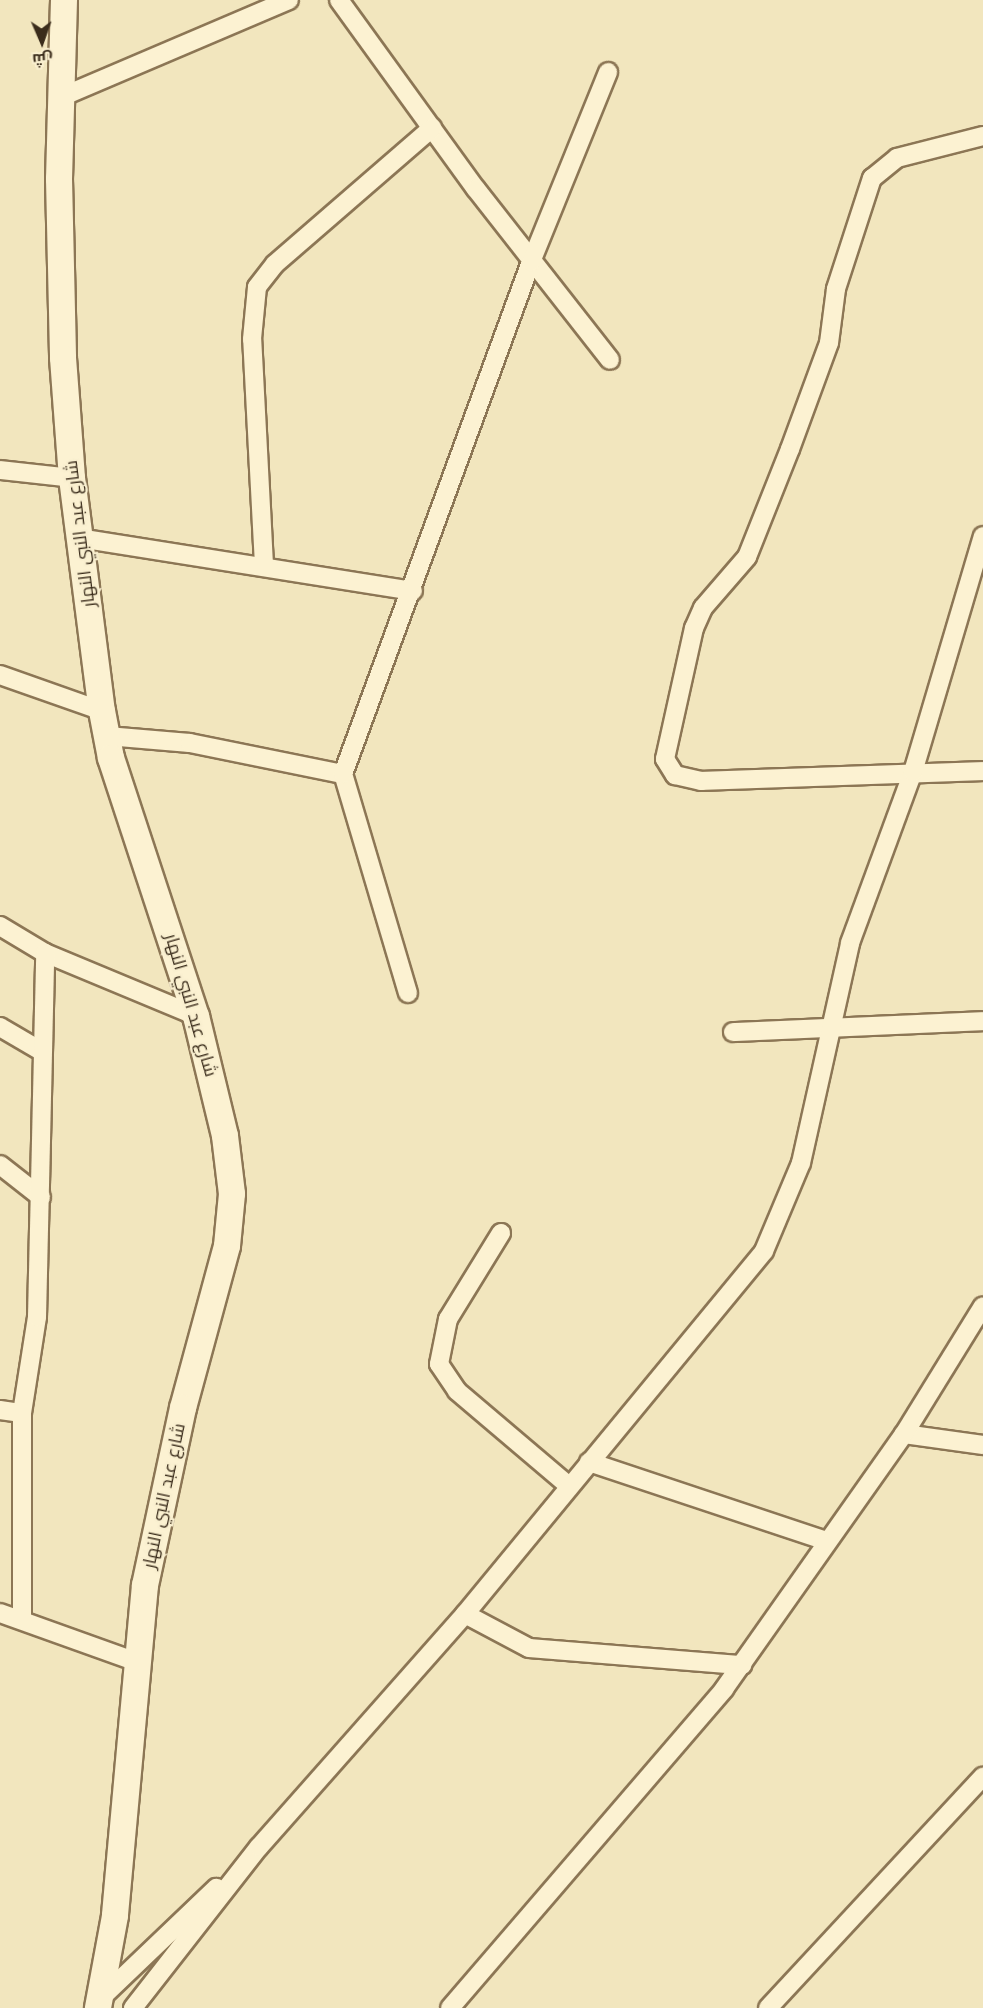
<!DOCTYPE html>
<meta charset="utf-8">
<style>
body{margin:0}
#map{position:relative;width:983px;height:2008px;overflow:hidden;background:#f2e6be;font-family:"Libre Baskerville",Cairo,serif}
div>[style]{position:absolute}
.roads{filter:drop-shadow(2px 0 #8c7655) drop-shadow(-2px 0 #8c7655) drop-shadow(0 2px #8c7655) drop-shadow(0 -2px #8c7655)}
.street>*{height:18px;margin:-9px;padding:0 9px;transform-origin:9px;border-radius:9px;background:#fcf2d2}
.secondary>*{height:26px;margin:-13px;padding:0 13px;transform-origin:13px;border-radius:13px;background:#fcf2d2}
span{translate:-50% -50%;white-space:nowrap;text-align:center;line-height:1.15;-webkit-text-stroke:4.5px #f9efcf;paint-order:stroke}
.street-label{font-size:18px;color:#3a2c1b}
.north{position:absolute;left:12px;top:12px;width:60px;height:60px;-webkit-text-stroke:4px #f9efcf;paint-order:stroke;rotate:178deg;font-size:16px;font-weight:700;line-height:24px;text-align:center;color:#3a2c1b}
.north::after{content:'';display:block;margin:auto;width:21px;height:27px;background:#3a2c1b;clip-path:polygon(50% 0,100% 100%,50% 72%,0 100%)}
</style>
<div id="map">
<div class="roads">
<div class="street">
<div style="left:339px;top:0;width:233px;rotate:54.1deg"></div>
<div style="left:476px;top:189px;width:217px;rotate:51.9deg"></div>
<div style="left:59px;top:98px;width:250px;rotate:-23.1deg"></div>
<div style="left:983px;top:136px;width:89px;rotate:165.7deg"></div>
<div style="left:897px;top:158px;width:32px;rotate:141deg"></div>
<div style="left:872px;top:178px;width:117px;rotate:108deg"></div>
<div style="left:836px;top:289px;width:54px;rotate:97.4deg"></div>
<div style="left:829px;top:343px;width:113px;rotate:110.2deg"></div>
<div style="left:790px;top:449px;width:116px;rotate:111.7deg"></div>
<div style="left:747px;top:557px;width:67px;rotate:130.8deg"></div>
<div style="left:703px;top:608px;width:22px;rotate:114deg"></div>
<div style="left:694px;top:628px;width:134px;rotate:102.5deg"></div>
<div style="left:665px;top:759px;width:19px;rotate:58deg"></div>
<div style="left:675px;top:775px;width:27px;rotate:13deg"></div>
<div style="left:701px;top:781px;width:282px;rotate:-2deg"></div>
<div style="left:0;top:470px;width:72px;rotate:6.3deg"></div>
<div style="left:79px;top:538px;width:338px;rotate:9deg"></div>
<div style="left:264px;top:565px;width:226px;rotate:-93deg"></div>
<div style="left:252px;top:339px;width:52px;rotate:-84.5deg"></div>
<div style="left:257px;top:287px;width:29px;rotate:-52deg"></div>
<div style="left:275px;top:264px;width:208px;rotate:-40.9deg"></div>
<div style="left:0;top:675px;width:108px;rotate:19.4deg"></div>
<div style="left:107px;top:736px;width:83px;rotate:4.8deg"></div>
<div style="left:190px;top:743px;width:156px;rotate:11.5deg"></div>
<div style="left:0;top:926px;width:52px;rotate:31deg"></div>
<div style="left:45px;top:953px;width:164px;rotate:22.6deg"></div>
<div style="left:408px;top:993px;width:228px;rotate:-106.5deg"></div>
<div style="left:343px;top:774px;width:545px;rotate:-69.84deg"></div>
<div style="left:531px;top:262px;width:205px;rotate:-67.9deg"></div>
<div style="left:0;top:1027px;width:48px;rotate:30.3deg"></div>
<div style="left:733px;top:1032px;width:250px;rotate:-2.5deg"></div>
<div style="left:0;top:1165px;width:52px;rotate:38deg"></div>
<div style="left:501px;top:1233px;width:101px;rotate:121.6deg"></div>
<div style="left:448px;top:1319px;width:46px;rotate:101.3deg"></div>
<div style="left:439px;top:1364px;width:32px;rotate:56deg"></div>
<div style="left:457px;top:1391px;width:145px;rotate:40.3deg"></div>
<div style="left:0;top:1410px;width:22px;rotate:8deg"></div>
<div style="left:22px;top:1413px;width:97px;rotate:-81.1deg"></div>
<div style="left:37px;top:1317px;width:364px;rotate:-88.7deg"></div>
<div style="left:904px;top:1434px;width:80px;rotate:7.9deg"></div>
<div style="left:589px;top:1462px;width:250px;rotate:18.4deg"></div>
<div style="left:0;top:1613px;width:142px;rotate:19.7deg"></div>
<div style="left:465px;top:1614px;width:72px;rotate:28deg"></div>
<div style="left:529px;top:1648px;width:214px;rotate:4.6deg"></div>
<div style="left:22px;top:1619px;width:206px;rotate:-90deg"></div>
<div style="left:100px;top:1999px;width:161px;rotate:-43.7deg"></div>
<div style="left:133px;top:2008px;width:204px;rotate:-52deg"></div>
<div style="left:259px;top:1847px;width:311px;rotate:-48.5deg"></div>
<div style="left:465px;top:1614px;width:470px;rotate:-50.5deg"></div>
<div style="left:764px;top:1251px;width:95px;rotate:-67.2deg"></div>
<div style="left:801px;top:1163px;width:225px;rotate:-77.4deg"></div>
<div style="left:850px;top:943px;width:182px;rotate:-69.8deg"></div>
<div style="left:913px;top:772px;width:246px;rotate:-73.5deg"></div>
<div style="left:450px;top:2008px;width:421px;rotate:-49.3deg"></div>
<div style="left:724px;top:1689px;width:312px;rotate:-54.8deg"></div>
<div style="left:904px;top:1434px;width:150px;rotate:-58.3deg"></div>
<div style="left:768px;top:2008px;width:316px;rotate:-47.1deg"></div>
</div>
<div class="secondary">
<div style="left:64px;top:0;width:179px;rotate:91.6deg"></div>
<div style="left:59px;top:179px;width:179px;rotate:88.7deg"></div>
<div style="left:63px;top:358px;width:120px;rotate:85.7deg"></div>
<div style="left:72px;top:478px;width:235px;rotate:82.7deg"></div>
<div style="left:102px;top:711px;width:48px;rotate:79.2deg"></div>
<div style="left:111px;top:758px;width:272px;rotate:71.8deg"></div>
<div style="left:196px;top:1016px;width:123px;rotate:76.4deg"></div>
<div style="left:225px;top:1136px;width:58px;rotate:83.1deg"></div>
<div style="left:232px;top:1194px;width:52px;rotate:95.5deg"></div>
<div style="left:227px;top:1246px;width:168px;rotate:105.2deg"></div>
<div style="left:183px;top:1408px;width:181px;rotate:102.1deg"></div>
<div style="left:145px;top:1585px;width:332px;rotate:95.2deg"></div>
<div style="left:115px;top:1916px;width:94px;rotate:100.5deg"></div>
</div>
</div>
<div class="street-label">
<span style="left:80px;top:534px;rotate:-97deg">شارع عبد النبي النهار</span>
<span style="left:191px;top:1005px;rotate:74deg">شارع عبد النبي النهار</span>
<span style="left:164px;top:1496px;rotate:-78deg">شارع عبد النبي النهار</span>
</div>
<div class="north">ش</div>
</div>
